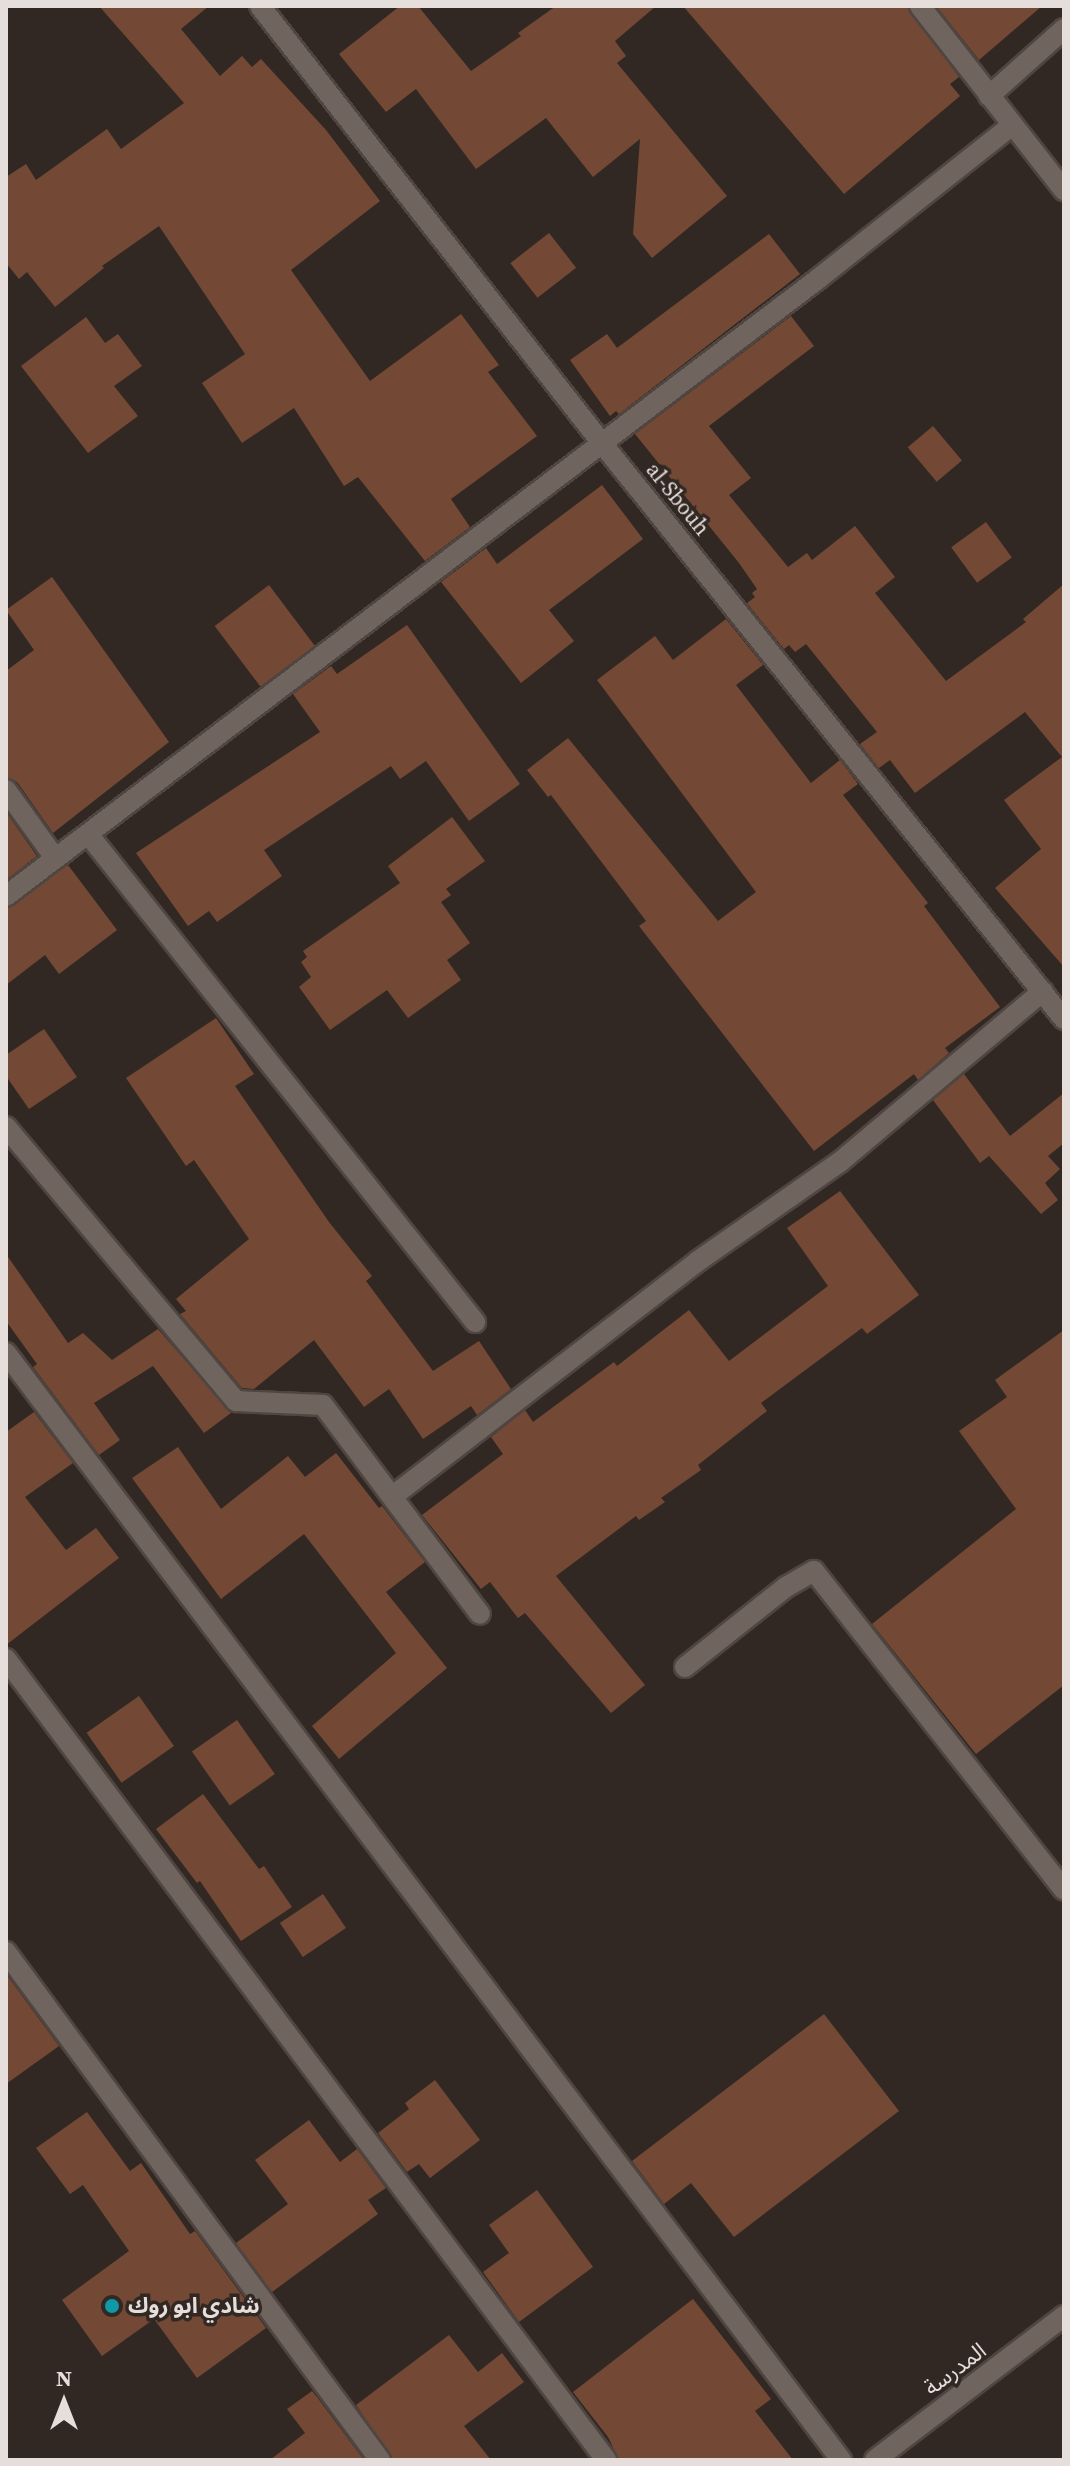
<!DOCTYPE html>
<meta charset="utf-8">
<style>
body{margin:0}
#map{position:relative;width:1070px;height:2466px;overflow:hidden;background:#322823;font-family:"Source Serif 4","Noto Sans Arabic",serif}
div>[style]{position:absolute}
.building>*{inset:0;background:#734935;transform-origin:0 0}
.roads{filter:drop-shadow(2px 0 #4f4642) drop-shadow(-2px 0 #4f4642) drop-shadow(0 2px #4f4642) drop-shadow(0 -2px #4f4642)}
.minor>*{height:20px;margin:-10px;padding:0 10px;transform-origin:10px;border-radius:10px;background:#70645f}
.dots>*{width:22px;height:22px;translate:-50% -50%;box-sizing:border-box;border:4px solid #322823;border-radius:50%}
span{translate:-50% -50%;white-space:nowrap;text-align:center;line-height:1.15;-webkit-text-stroke:7px #322823;paint-order:stroke}
.street-label{font-size:22px;color:#e5dedb}
.poi-label{font-size:22px;color:#e5dedb;font-weight:700}
.left{translate:0 -50%;text-align:left}
.frame{position:absolute;inset:0;border:8px solid #e5dedb;pointer-events:none}
.north{position:absolute;left:24px;top:2362px;width:80px;height:80px;-webkit-text-stroke:6px #322823;paint-order:stroke;rotate:0deg;font-size:22px;font-weight:700;line-height:32px;text-align:center;color:#e5dedb}
.north::after{content:'';display:block;margin:auto;width:28px;height:36px;background:#e5dedb;clip-path:polygon(50% 0,100% 100%,50% 72%,0 100%)}
</style>
<div id="map">
<div class="building">
<div style="clip-path:polygon(99px 6px,209px 6px,181px 29px,220px 76px,242px 56px,252px 67px,261px 59px,326px 130px,380px 201px,291px 270px,370px 381px,461px 314px,499px 365px,488px 372px,537px 436px,451px 499px,470px 527px,425px 561px,358px 477px,344px 486px,294px 408px,242px 443px,202px 383px,245px 354px,159px 226px,102px 266px,104px 268px,55px 307px,27px 272px,19px 279px,6px 263px,6px 177px,26px 164px,36px 180px,107px 129px,121px 149px,184px 103px)"></div>
<div style="clip-path:polygon(400px 6px,418px 6px,471px 71px,521px 36px,518px 33px,556px 6px,656px 6px,615px 41px,626px 56px,617px 63px,727px 196px,652px 258px,633px 234px,640px 139px,593px 177px,546px 118px,476px 169px,416px 89px,386px 112px,339px 54px)"></div>
<div style="clip-path:polygon(683px 6px,907px 6px,959px 77px,950px 84px,960px 96px,844px 194px)"></div>
<div style="clip-path:polygon(936px 6px,1042px 6px,979px 60px)"></div>
<div style="left:549px;top:233px;width:44px;height:49px;rotate:52deg"></div>
<div style="clip-path:polygon(769px 234px,800px 274px,619px 414px,616px 411px,610px 416px,570px 360px,607px 334px,617px 348px)"></div>
<div style="clip-path:polygon(791px 316px,814px 346px,709px 426px,751px 478px,729px 495px,788px 567px,807px 553px,812px 560px,855px 526px,895px 577px,875px 593px,946px 681px,1026px 622px,1023px 619px,1064px 584px,1064px 967px,995px 888px,1041px 849px,1004px 800px,1062px 757px,1025px 712px,915px 793px,890px 760px,879px 768px,860px 744px,877px 732px,806px 644px,795px 652px,789px 645px,784px 649px,747px 603px,755px 597px,752px 593px,757px 589px,739px 563px,635px 434px)"></div>
<div style="clip-path:polygon(86px 317px,105px 343px,118px 334px,142px 366px,114px 386px,138px 416px,88px 453px,21px 366px)"></div>
<div style="left:933px;top:426px;width:45px;height:33px;rotate:50deg"></div>
<div style="clip-path:polygon(602px 485px,643px 539px,549px 610px,574px 641px,521px 683px,441px 582px,486px 548px,497px 564px)"></div>
<div style="left:986px;top:522px;width:44px;height:43px;rotate:54deg"></div>
<div style="clip-path:polygon(52px 577px,169px 742px,53px 833px,17px 782px,6px 777px,6px 671px,34px 650px,6px 610px)"></div>
<div style="left:269px;top:585px;width:76px;height:68px;rotate:53deg"></div>
<div style="clip-path:polygon(726px 619px,763px 665px,736px 685px,811px 783px,840px 760px,858px 784px,843px 795px,928px 903px,924px 906px,1000px 1007px,945px 1048px,949px 1053px,918px 1080px,914px 1074px,814px 1151px,639px 926px,646px 921px,551px 795px,548px 797px,527px 770px,568px 738px,718px 921px,756px 892px,597px 680px,655px 636px,673px 660px)"></div>
<div style="clip-path:polygon(407px 625px,520px 784px,469px 821px,426px 761px,400px 779px,391px 766px,264px 850px,282px 876px,217px 922px,209px 911px,188px 926px,136px 853px,320px 732px,293px 694px,331px 666px,337px 674px)"></div>
<div style="clip-path:polygon(6px 812px,37px 856px,6px 880px)"></div>
<div style="clip-path:polygon(452px 817px,485px 861px,446px 889px,451px 895px,441px 902px,470px 943px,447px 960px,461px 980px,408px 1018px,387px 990px,330px 1030px,299px 987px,311px 977px,301px 962px,307px 957px,303px 951px,400px 883px,388px 866px)"></div>
<div style="clip-path:polygon(68px 865px,117px 930px,59px 974px,45px 955px,6px 985px,6px 909px)"></div>
<div style="clip-path:polygon(216px 1018px,254px 1074px,235px 1086px,329px 1222px,372px 1276px,366px 1281px,433px 1371px,479px 1341px,511px 1389px,477px 1415px,471px 1406px,423px 1439px,389px 1389px,364px 1407px,314px 1340px,254px 1389px,242px 1388px,180px 1314px,186px 1311px,176px 1299px,249px 1239px,194px 1160px,186px 1166px,126px 1078px)"></div>
<div style="clip-path:polygon(44px 1029px,77px 1077px,29px 1109px,6px 1076px,6px 1055px)"></div>
<div style="clip-path:polygon(964px 1074px,1010px 1136px,1064px 1093px,1064px 1143px,1048px 1156px,1060px 1169px,1045px 1183px,1058px 1200px,1041px 1214px,989px 1156px,980px 1163px,933px 1100px)"></div>
<div style="clip-path:polygon(840px 1191px,919px 1295px,867px 1334px,862px 1328px,761px 1403px,767px 1411px,698px 1465px,701px 1470px,661px 1498px,665px 1502px,639px 1520px,636px 1516px,556px 1576px,645px 1685px,611px 1713px,525px 1613px,518px 1618px,490px 1582px,481px 1589px,422px 1515px,503px 1454px,491px 1437px,525px 1410px,533px 1422px,614px 1362px,617px 1366px,689px 1310px,729px 1361px,828px 1286px,787px 1228px)"></div>
<div style="clip-path:polygon(6px 1254px,68px 1343px,83px 1333px,112px 1360px,158px 1329px,231px 1413px,204px 1433px,153px 1366px,94px 1403px,120px 1440px,99px 1455px,33px 1367px,37px 1364px,6px 1321px)"></div>
<div style="clip-path:polygon(1064px 1330px,1064px 1685px,976px 1754px,872px 1624px,1016px 1509px,959px 1431px,1007px 1397px,995px 1380px)"></div>
<div style="clip-path:polygon(34px 1412px,73px 1463px,25px 1497px,66px 1550px,96px 1528px,119px 1558px,6px 1645px,6px 1432px)"></div>
<div style="clip-path:polygon(178px 1447px,221px 1509px,288px 1456px,305px 1477px,336px 1453px,379px 1508px,382px 1506px,425px 1562px,386px 1592px,447px 1668px,339px 1759px,312px 1726px,396px 1653px,304px 1534px,221px 1599px,132px 1478px)"></div>
<div style="left:139px;top:1696px;width:61px;height:64px;rotate:55deg"></div>
<div style="left:237px;top:1720px;width:66px;height:55px;rotate:55deg"></div>
<div style="clip-path:polygon(203px 1794px,259px 1869px,264px 1866px,292px 1907px,241px 1941px,200px 1881px,197px 1883px,156px 1829px)"></div>
<div style="left:323px;top:1894px;width:41px;height:52px;rotate:56deg"></div>
<div style="clip-path:polygon(6px 1974px,59px 2046px,6px 2084px)"></div>
<div style="clip-path:polygon(824px 2014px,899px 2111px,734px 2237px,691px 2183px,664px 2204px,632px 2161px)"></div>
<div style="clip-path:polygon(435px 2080px,480px 2140px,430px 2178px,419px 2164px,407px 2172px,378px 2133px,409px 2109px,405px 2103px)"></div>
<div style="clip-path:polygon(87px 2112px,130px 2171px,141px 2163px,190px 2234px,195px 2231px,266px 2328px,197px 2378px,154px 2319px,102px 2356px,62px 2300px,129px 2251px,83px 2185px,70px 2194px,36px 2148px)"></div>
<div style="clip-path:polygon(309px 2120px,340px 2162px,357px 2149px,386px 2188px,368px 2200px,378px 2214px,272px 2292px,236px 2243px,288px 2204px,255px 2160px)"></div>
<div style="clip-path:polygon(537px 2190px,593px 2267px,519px 2322px,483px 2272px,509px 2253px,489px 2225px)"></div>
<div style="clip-path:polygon(693px 2299px,771px 2399px,755px 2411px,793px 2460px,619px 2460px,608px 2437px,573px 2392px)"></div>
<div style="clip-path:polygon(449px 2335px,478px 2372px,502px 2353px,524px 2382px,464px 2426px,491px 2460px,393px 2460px,356px 2405px)"></div>
<div style="clip-path:polygon(312px 2391px,317px 2397px,364px 2460px,270px 2460px,305px 2433px,287px 2409px)"></div>
</div>
<div class="roads">
<div class="minor">
<div style="left:260px;top:6px;width:554px;rotate:51.97deg"></div>
<div style="left:601px;top:442px;width:740px;rotate:51.26deg"></div>
<div style="left:920px;top:6px;width:234px;rotate:52deg"></div>
<div style="left:989px;top:96px;width:101px;rotate:-41.8deg"></div>
<div style="left:6px;top:790px;width:84px;rotate:54.2deg"></div>
<div style="left:88px;top:834px;width:623px;rotate:51.58deg"></div>
<div style="left:6px;top:896px;width:1020px;rotate:-37.23deg"></div>
<div style="left:818px;top:279px;width:248px;rotate:-38.4deg"></div>
<div style="left:6px;top:1127px;width:358px;rotate:50deg"></div>
<div style="left:236px;top:1401px;width:87px;rotate:2.6deg"></div>
<div style="left:323px;top:1405px;width:261px;rotate:53.1deg"></div>
<div style="left:6px;top:1353px;width:1387px;rotate:52.97deg"></div>
<div style="left:393px;top:1496px;width:385px;rotate:-37.6deg"></div>
<div style="left:698px;top:1261px;width:173px;rotate:-34.9deg"></div>
<div style="left:840px;top:1162px;width:265px;rotate:-40.1deg"></div>
<div style="left:6px;top:1659px;width:1001px;rotate:53.16deg"></div>
<div style="left:685px;top:1667px;width:129px;rotate:-38.4deg"></div>
<div style="left:786px;top:1587px;width:32px;rotate:-30deg"></div>
<div style="left:814px;top:1571px;width:405px;rotate:51.9deg"></div>
<div style="left:6px;top:1952px;width:631px;rotate:53.64deg"></div>
<div style="left:875px;top:2460px;width:238px;rotate:-37.3deg"></div>
</div>
</div>
<div class="dots">
<div style="left:112px;top:2306px;background:#0f9aa8"></div>
</div>
<div class="street-label">
<span style="left:678px;top:499px;rotate:51deg">al-Sbouh</span>
<span style="left:955px;top:2369px;rotate:-37deg">المدرسة</span>
</div>
<div class="poi-label">
<span class="left" style="left:128px;top:2306px">شادي ابو روك</span>
</div>
<div class="frame"></div>
<div class="north">N</div>
</div>
